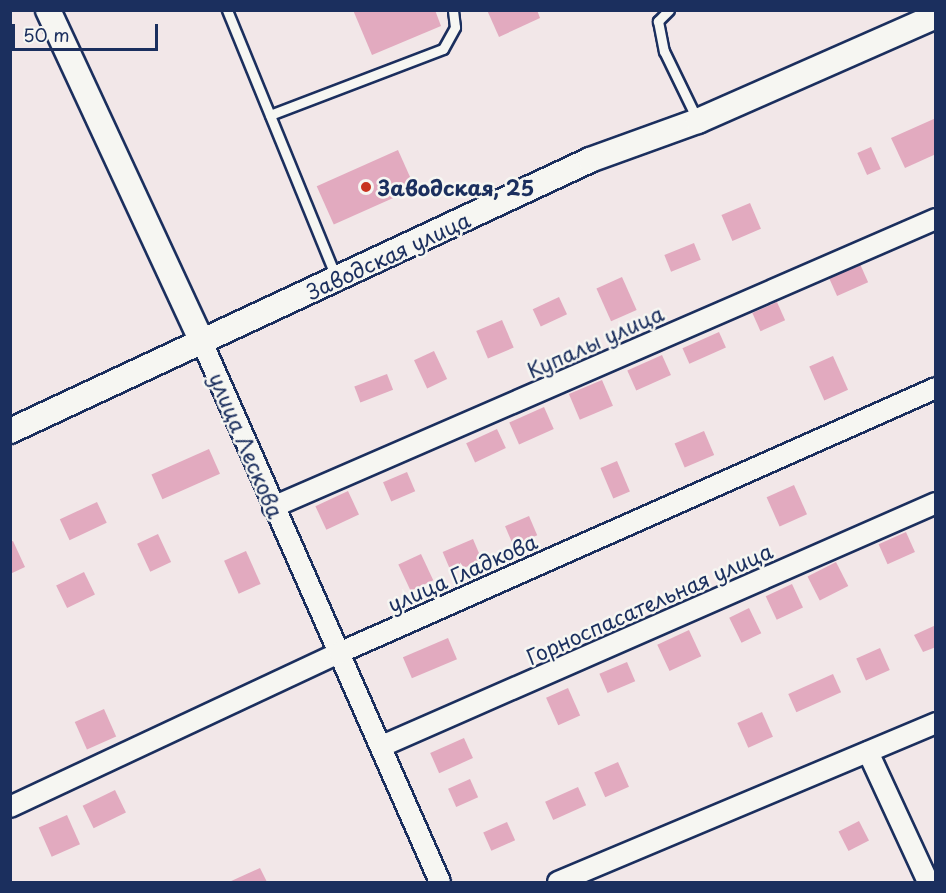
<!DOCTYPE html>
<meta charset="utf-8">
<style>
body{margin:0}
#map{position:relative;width:946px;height:893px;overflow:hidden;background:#f2e7e8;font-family:"Playpen Sans",sans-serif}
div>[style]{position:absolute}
.building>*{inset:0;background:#e2aabf;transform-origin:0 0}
.roads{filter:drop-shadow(2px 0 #1b2f5e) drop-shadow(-2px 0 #1b2f5e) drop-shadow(0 2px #1b2f5e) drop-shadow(0 -2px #1b2f5e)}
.service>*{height:9px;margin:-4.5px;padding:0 4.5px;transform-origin:4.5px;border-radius:4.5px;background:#f6f6f2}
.minor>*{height:20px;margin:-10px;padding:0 10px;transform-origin:10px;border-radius:10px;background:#f6f6f2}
.tertiary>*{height:24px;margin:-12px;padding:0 12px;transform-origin:12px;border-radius:12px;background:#f6f6f2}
.dots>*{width:16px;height:16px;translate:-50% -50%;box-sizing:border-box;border:3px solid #f6f6f2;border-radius:50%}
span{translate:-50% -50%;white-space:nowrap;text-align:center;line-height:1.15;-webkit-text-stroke:5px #f6f6f2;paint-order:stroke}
.poi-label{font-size:21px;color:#1b2f5e;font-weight:700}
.left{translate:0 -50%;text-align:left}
.street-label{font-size:21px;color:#1b2f5e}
.frame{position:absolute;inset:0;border:12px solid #1b2f5e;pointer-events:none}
.scale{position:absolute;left:12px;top:24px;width:146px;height:27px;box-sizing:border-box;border:3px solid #1b2f5e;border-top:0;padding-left:8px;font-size:18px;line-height:21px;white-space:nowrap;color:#1b2f5e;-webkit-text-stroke:4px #f6f6f2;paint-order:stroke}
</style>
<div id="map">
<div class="building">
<div style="clip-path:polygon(353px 10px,435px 10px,441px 26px,372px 55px)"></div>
<div style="clip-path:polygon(487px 10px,537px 10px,540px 18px,499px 37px)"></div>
<div style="clip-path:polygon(936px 118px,936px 154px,905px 168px,891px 138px)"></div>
<div style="left:871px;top:147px;width:24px;height:15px;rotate:66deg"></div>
<div style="left:398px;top:150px;width:42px;height:89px;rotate:66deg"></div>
<div style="left:750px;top:203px;width:28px;height:31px;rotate:67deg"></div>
<div style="left:694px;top:243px;width:18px;height:32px;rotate:68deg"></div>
<div style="left:860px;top:264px;width:20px;height:34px;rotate:66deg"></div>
<div style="left:622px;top:277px;width:36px;height:28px;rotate:66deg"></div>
<div style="left:559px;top:297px;width:19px;height:29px;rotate:65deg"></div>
<div style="left:777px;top:302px;width:20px;height:27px;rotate:66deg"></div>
<div style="left:502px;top:320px;width:30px;height:28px;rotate:67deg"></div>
<div style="left:719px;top:332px;width:17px;height:40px;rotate:66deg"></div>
<div style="left:434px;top:351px;width:31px;height:22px;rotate:65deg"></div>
<div style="left:662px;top:355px;width:22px;height:38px;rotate:66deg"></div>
<div style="left:833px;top:356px;width:37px;height:26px;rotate:66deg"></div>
<div style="left:387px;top:374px;width:17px;height:35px;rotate:69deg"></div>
<div style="left:602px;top:380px;width:28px;height:36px;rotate:67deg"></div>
<div style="left:544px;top:407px;width:24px;height:38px;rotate:66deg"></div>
<div style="left:497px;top:429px;width:21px;height:34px;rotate:65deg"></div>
<div style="left:704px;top:431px;width:26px;height:32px;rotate:67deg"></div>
<div style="left:209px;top:449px;width:27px;height:63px;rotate:66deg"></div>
<div style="left:617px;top:461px;width:33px;height:18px;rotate:67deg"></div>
<div style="left:407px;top:472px;width:21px;height:26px;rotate:67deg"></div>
<div style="left:794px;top:485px;width:32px;height:30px;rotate:66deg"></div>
<div style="left:348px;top:491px;width:26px;height:36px;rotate:65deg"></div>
<div style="left:97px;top:502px;width:23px;height:41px;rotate:65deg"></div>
<div style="left:529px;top:516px;width:21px;height:26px;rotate:67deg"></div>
<div style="left:906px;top:532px;width:22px;height:30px;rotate:66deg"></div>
<div style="left:158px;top:534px;width:31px;height:23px;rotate:65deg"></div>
<div style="left:473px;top:539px;width:23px;height:33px;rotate:67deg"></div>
<div style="clip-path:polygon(13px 541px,25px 567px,10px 574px,10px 542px)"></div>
<div style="left:246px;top:551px;width:36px;height:24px;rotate:66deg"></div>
<div style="left:421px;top:554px;width:29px;height:25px;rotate:65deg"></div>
<div style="left:836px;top:562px;width:27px;height:32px;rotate:63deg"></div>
<div style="left:84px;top:572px;width:25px;height:31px;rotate:64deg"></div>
<div style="left:792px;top:584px;width:26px;height:29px;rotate:65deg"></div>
<div style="left:749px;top:608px;width:28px;height:22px;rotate:64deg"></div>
<div style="clip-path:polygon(936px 625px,936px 647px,923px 652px,914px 635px)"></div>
<div style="left:689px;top:630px;width:29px;height:35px;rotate:65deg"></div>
<div style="left:448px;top:638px;width:23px;height:49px;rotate:67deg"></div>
<div style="left:880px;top:648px;width:24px;height:26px;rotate:66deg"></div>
<div style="left:627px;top:662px;width:21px;height:30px;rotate:67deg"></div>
<div style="left:833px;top:674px;width:20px;height:49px;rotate:66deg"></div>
<div style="left:568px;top:688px;width:30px;height:24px;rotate:66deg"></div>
<div style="left:104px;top:709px;width:30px;height:32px;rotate:66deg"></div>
<div style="left:762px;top:712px;width:27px;height:27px;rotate:66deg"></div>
<div style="left:464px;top:738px;width:22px;height:37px;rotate:66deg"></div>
<div style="left:618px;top:762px;width:27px;height:26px;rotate:66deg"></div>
<div style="left:470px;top:779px;width:20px;height:24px;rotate:66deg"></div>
<div style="left:578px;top:787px;width:20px;height:36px;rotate:66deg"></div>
<div style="left:115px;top:790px;width:25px;height:36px;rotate:64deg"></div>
<div style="left:67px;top:815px;width:32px;height:31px;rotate:66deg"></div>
<div style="left:859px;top:821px;width:22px;height:23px;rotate:63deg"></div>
<div style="left:507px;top:822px;width:20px;height:26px;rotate:66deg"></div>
<div style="clip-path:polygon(260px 868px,267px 882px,229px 882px)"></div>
</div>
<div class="roads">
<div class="service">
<div style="left:227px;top:10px;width:288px;rotate:67.8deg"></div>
<div style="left:669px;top:10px;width:16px;rotate:135deg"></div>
<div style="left:658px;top:21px;width:31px;rotate:79deg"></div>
<div style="left:664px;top:51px;width:78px;rotate:64.1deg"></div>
<div style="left:270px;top:115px;width:185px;rotate:-20.9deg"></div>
<div style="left:443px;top:49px;width:25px;rotate:-61deg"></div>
<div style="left:455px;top:27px;width:17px;rotate:-97deg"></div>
</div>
<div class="minor">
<div style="left:202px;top:342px;width:590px;rotate:66.21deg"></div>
<div style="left:273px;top:507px;width:723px;rotate:-23.48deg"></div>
<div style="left:382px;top:746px;width:605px;rotate:-23.68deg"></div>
<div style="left:868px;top:752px;width:143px;rotate:65.2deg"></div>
<div style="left:10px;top:807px;width:363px;rotate:-25.1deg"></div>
<div style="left:339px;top:653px;width:653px;rotate:-23.94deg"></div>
<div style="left:558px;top:882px;width:410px;rotate:-22.8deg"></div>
</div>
<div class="tertiary">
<div style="left:48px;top:10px;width:366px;rotate:65.1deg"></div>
<div style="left:10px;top:431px;width:640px;rotate:-25.04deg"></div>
<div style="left:590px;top:160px;width:115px;rotate:-19.9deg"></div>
<div style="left:698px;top:121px;width:260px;rotate:-23.8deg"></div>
</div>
</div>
<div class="dots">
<div style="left:366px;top:187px;background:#c8321e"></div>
</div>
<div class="poi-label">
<span class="left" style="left:378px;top:187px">Заводская, 25</span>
</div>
<div class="street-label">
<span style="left:388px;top:255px;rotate:-25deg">Заводская улица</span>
<span style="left:595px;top:341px;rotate:-24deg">Купалы улица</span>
<span style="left:247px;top:445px;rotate:67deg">улица Лескова</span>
<span style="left:462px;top:572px;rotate:-24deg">улица Гладкова</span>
<span style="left:649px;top:603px;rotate:-24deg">Горноспасательная улица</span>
</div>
<div class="frame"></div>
<div class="scale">50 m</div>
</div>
